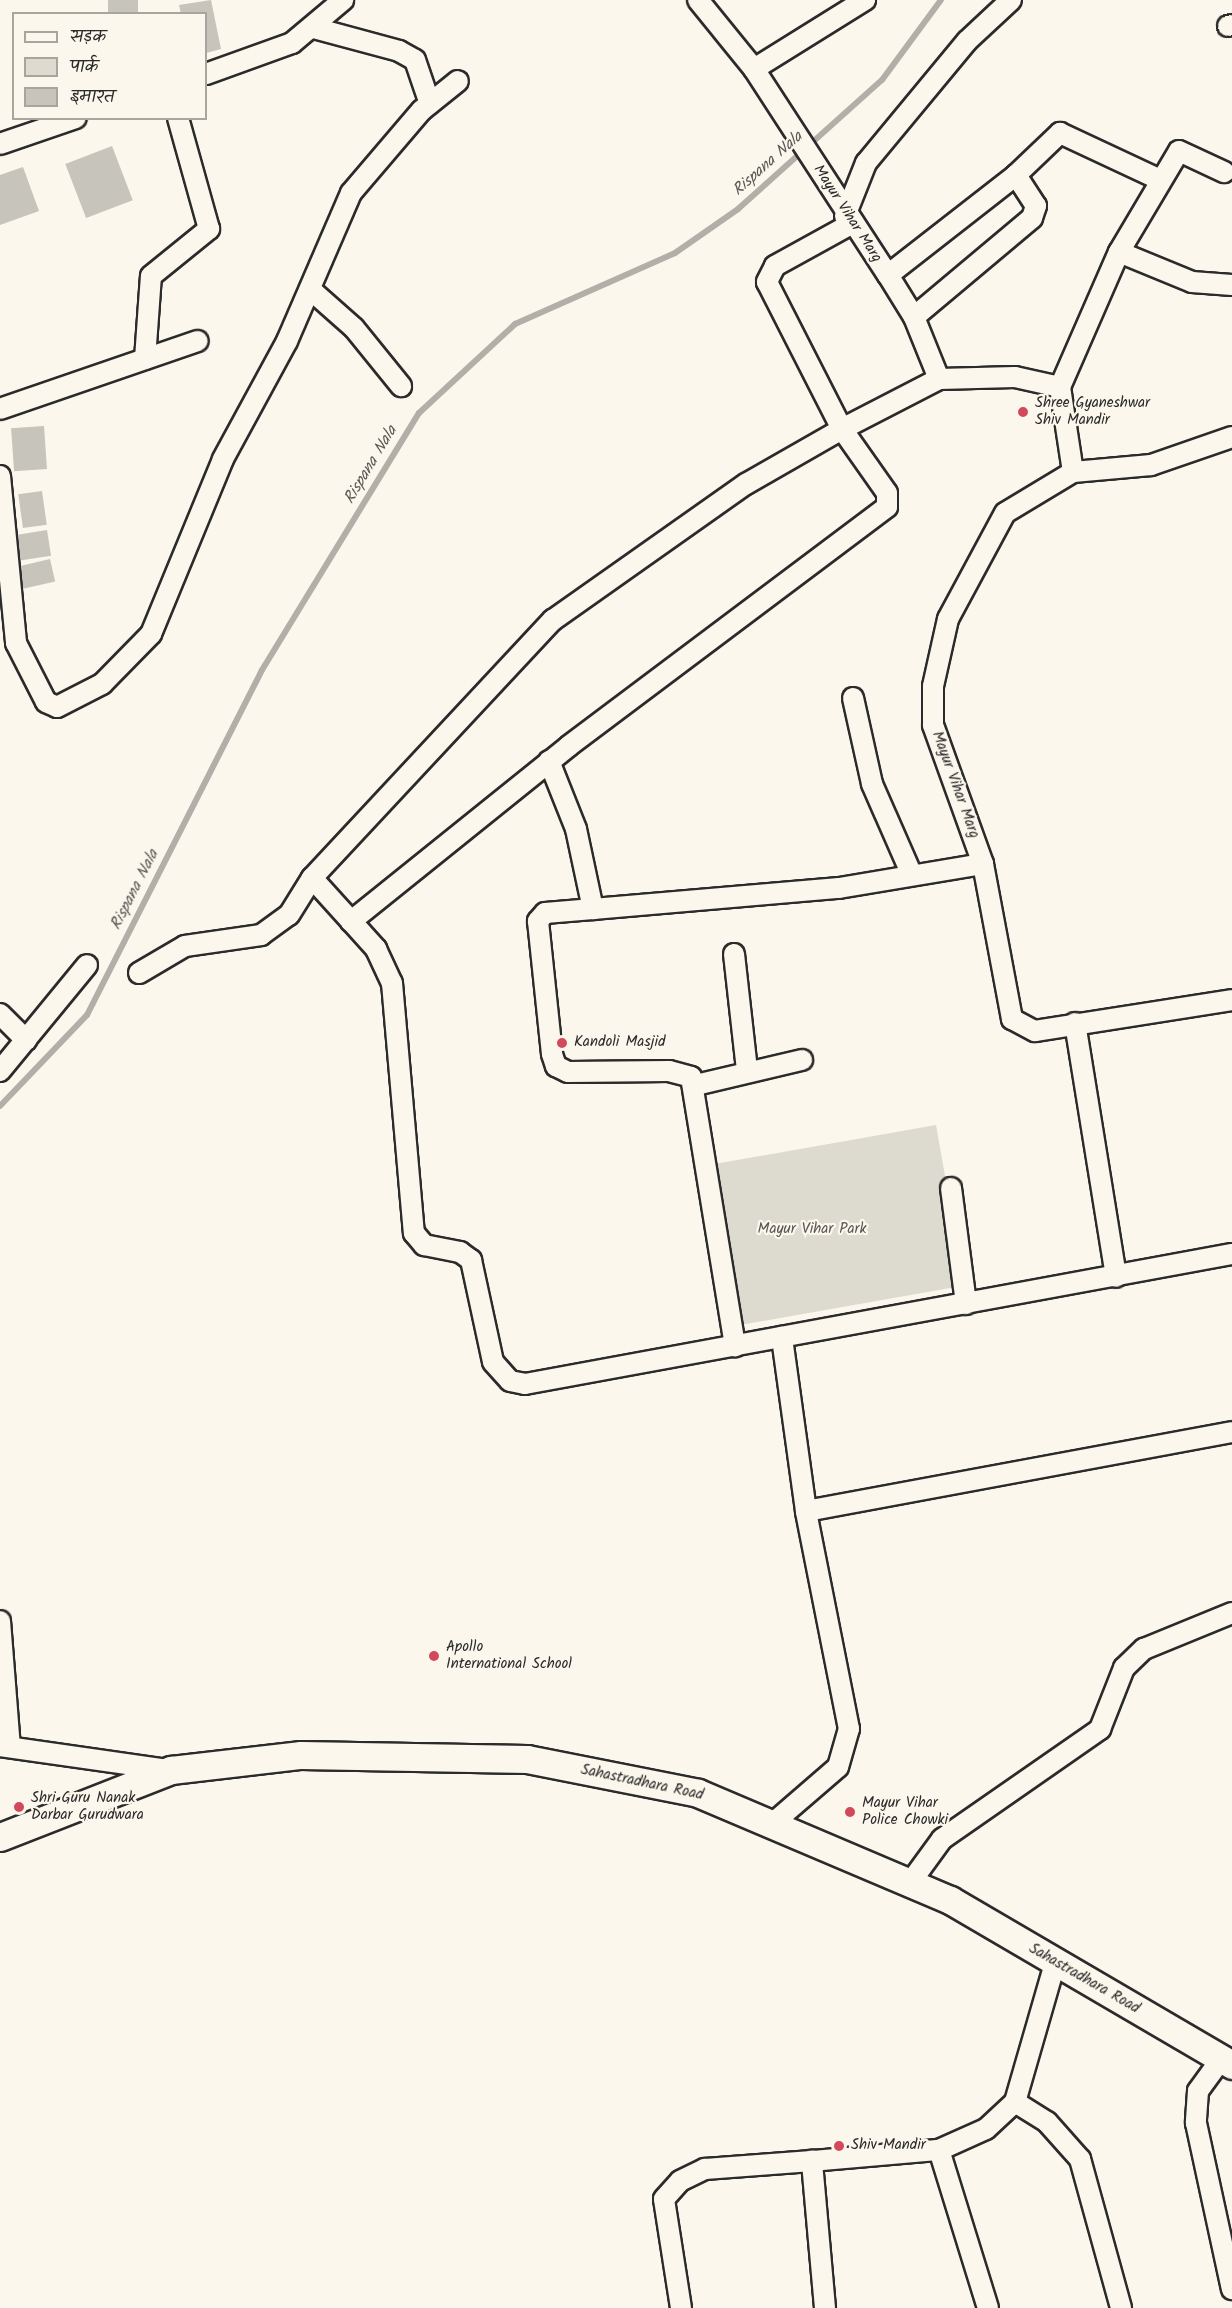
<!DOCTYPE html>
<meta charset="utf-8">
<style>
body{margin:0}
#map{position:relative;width:1232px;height:2308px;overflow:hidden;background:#fbf7ec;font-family:Kalam,"Playpen Sans Deva",sans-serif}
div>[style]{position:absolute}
.green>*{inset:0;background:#dddad0;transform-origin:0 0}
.stream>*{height:6px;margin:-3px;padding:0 3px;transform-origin:3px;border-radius:3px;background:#b1afa7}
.building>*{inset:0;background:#c7c4bc;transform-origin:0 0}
.roads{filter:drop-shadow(2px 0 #2b2b2b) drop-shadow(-2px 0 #2b2b2b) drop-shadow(0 2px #2b2b2b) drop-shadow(0 -2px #2b2b2b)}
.minor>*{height:20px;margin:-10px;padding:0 10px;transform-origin:10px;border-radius:10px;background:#fbf7ec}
.secondary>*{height:27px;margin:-13.5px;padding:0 13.5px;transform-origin:13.5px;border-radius:13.5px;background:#fbf7ec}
.dots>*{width:16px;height:16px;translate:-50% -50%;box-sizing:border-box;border:3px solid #fbf7ec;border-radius:50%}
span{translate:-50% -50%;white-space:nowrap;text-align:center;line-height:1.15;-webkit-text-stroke:4.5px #fbf7ec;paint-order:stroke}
.street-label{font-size:15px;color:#2b2b2b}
.poi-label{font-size:15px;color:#2b2b2b}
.left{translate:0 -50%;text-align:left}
.park-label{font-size:15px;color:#585754}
.water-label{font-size:16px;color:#5a5956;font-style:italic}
.legend{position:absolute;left:12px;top:12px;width:195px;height:108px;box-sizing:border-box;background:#fbf7ec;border:2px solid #a8a59f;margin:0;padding:8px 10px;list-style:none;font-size:18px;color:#2b2b2b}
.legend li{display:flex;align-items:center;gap:12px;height:30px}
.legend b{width:30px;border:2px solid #a8a59f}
</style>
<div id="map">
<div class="green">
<div style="left:936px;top:1125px;width:163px;height:225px;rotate:80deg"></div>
</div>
<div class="stream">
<div style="left:0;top:1106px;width:126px;rotate:-46.3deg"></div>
<div style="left:87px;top:1015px;width:387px;rotate:-63.1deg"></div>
<div style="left:262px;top:670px;width:301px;rotate:-58.6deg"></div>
<div style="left:419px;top:413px;width:131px;rotate:-42.8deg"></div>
<div style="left:515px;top:324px;width:175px;rotate:-23.9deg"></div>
<div style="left:675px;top:253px;width:77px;rotate:-34.9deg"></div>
<div style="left:738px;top:209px;width:193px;rotate:-41.9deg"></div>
<div style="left:882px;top:80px;width:99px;rotate:-53.6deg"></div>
</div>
<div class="building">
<div style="left:108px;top:0;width:30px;height:14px"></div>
<div style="clip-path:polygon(211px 0,221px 49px,206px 53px,206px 14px,181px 14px,179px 5px)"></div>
<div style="left:112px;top:146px;width:58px;height:50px;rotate:69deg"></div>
<div style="clip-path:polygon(23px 167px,39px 211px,0 225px,0 175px)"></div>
<div style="left:44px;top:426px;width:43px;height:33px;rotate:86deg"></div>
<div style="left:42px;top:491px;width:34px;height:24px;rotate:82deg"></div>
<div style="left:47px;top:530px;width:26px;height:33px;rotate:81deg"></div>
<div style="left:50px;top:559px;width:23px;height:34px;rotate:77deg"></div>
</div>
<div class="roads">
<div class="minor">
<div style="left:698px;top:0;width:89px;rotate:50.9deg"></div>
<div style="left:754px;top:69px;width:246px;rotate:57deg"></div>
<div style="left:888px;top:275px;width:49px;rotate:58.2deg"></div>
<div style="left:914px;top:317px;width:67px;rotate:68deg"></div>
<div style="left:1228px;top:26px;width:4px;rotate:-14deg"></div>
<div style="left:314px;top:28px;width:88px;rotate:15.1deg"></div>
<div style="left:399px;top:51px;width:18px;rotate:29deg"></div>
<div style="left:415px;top:60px;width:46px;rotate:71.2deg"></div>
<div style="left:754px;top:69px;width:131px;rotate:-31.9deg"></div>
<div style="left:206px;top:74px;width:91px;rotate:-19.8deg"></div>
<div style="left:292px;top:43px;width:67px;rotate:-40.1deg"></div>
<div style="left:0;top:144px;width:80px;rotate:-18.9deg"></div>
<div style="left:845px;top:216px;width:57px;rotate:-68.4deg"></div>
<div style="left:866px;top:163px;width:158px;rotate:-50.4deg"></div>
<div style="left:967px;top:41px;width:60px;rotate:-43deg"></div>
<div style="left:851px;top:224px;width:87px;rotate:151.1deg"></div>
<div style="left:775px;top:266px;width:18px;rotate:117deg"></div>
<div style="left:767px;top:282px;width:165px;rotate:63deg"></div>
<div style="left:842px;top:429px;width:78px;rotate:54.9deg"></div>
<div style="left:887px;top:493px;width:14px;rotate:90deg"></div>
<div style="left:887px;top:507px;width:398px;rotate:143.1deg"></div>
<div style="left:569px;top:746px;width:280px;rotate:141.2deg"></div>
<div style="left:351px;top:921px;width:58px;rotate:-132.2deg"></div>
<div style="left:312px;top:878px;width:353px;rotate:-47deg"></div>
<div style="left:553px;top:620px;width:236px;rotate:-35.2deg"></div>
<div style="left:746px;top:484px;width:111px;rotate:-29.8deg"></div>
<div style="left:842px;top:429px;width:109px;rotate:-27.3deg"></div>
<div style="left:939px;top:379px;width:76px;rotate:-1.5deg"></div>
<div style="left:1015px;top:377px;width:46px;rotate:12.5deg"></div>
<div style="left:1060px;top:387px;width:86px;rotate:81.3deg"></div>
<div style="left:1119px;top:252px;width:117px;rotate:-59.3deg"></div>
<div style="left:1179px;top:151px;width:50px;rotate:25deg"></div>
<div style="left:888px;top:275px;width:162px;rotate:-38deg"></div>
<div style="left:1016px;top:175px;width:61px;rotate:-43.7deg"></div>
<div style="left:1060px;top:133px;width:108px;rotate:25.1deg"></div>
<div style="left:311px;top:290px;width:57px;rotate:41.5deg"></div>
<div style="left:354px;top:328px;width:75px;rotate:51deg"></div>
<div style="left:914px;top:317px;width:154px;rotate:-40deg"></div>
<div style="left:1032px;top:218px;width:13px;rotate:-72deg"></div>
<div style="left:1036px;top:206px;width:37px;rotate:-123deg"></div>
<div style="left:145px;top:359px;width:83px;rotate:-85.9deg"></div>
<div style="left:151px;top:276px;width:75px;rotate:-39deg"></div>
<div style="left:209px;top:229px;width:115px;rotate:-105.6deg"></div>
<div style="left:1060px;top:387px;width:147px;rotate:-66.4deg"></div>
<div style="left:1119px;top:252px;width:79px;rotate:22.3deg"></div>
<div style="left:1192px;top:282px;width:40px;rotate:4.3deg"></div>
<div style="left:0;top:409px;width:209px;rotate:-19deg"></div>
<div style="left:1232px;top:437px;width:86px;rotate:160.9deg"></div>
<div style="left:1151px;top:465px;width:78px;rotate:174.9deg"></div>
<div style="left:1073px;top:472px;width:79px;rotate:148.9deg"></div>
<div style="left:1005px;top:513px;width:120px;rotate:118.3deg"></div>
<div style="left:948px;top:619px;width:69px;rotate:102.6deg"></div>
<div style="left:933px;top:686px;width:39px;rotate:90deg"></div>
<div style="left:933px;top:725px;width:148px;rotate:70.2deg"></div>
<div style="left:983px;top:864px;width:158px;rotate:79.4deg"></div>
<div style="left:1012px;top:1019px;width:26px;rotate:28deg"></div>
<div style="left:1035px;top:1031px;width:199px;rotate:-8.9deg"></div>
<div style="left:0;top:476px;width:168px;rotate:84.5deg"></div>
<div style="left:16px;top:643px;width:66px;rotate:63deg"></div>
<div style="left:46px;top:702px;width:12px;rotate:24deg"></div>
<div style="left:57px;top:707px;width:51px;rotate:-27.1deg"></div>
<div style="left:102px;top:684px;width:70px;rotate:-45.6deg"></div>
<div style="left:151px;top:634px;width:189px;rotate:-67.6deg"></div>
<div style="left:223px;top:459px;width:134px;rotate:-61.5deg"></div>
<div style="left:287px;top:341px;width:161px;rotate:-66.6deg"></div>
<div style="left:351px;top:193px;width:109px;rotate:-49.5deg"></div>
<div style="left:422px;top:110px;width:46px;rotate:-38.9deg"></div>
<div style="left:853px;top:698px;width:88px;rotate:77.5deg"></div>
<div style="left:872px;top:784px;width:97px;rotate:66.3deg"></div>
<div style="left:549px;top:761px;width:73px;rotate:68.3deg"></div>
<div style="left:576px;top:829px;width:82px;rotate:78deg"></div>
<div style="left:593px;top:909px;width:247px;rotate:-4.9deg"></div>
<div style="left:839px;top:888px;width:146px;rotate:-9.5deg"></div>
<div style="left:593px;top:909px;width:48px;rotate:175.2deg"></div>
<div style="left:545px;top:913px;width:11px;rotate:131deg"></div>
<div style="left:538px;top:921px;width:134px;rotate:84deg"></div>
<div style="left:552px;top:1054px;width:13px;rotate:72deg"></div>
<div style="left:556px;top:1066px;width:13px;rotate:27deg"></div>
<div style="left:568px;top:1072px;width:101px;rotate:-0.6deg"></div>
<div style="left:669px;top:1071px;width:23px;rotate:15deg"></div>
<div style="left:691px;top:1077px;width:273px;rotate:80.7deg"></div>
<div style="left:351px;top:921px;width:38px;rotate:48deg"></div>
<div style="left:376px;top:949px;width:38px;rotate:65deg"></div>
<div style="left:392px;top:983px;width:251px;rotate:85deg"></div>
<div style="left:414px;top:1233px;width:16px;rotate:50deg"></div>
<div style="left:424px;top:1245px;width:37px;rotate:11deg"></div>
<div style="left:460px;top:1252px;width:14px;rotate:36deg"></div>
<div style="left:471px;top:1260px;width:104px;rotate:77.8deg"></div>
<div style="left:493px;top:1362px;width:25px;rotate:48deg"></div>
<div style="left:510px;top:1381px;width:15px;rotate:11deg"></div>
<div style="left:525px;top:1384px;width:719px;rotate:-10.42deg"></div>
<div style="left:734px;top:954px;width:116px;rotate:83.6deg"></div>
<div style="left:139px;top:973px;width:53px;rotate:-30.4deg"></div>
<div style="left:185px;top:946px;width:77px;rotate:-8.2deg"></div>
<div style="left:261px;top:935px;width:34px;rotate:-36deg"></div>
<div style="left:289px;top:915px;width:44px;rotate:-58.1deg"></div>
<div style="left:0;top:1014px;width:37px;rotate:45deg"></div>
<div style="left:1075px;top:1023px;width:257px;rotate:80.8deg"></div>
<div style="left:0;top:1071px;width:137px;rotate:-50.6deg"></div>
<div style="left:696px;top:1085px;width:109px;rotate:-13.3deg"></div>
<div style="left:951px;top:1188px;width:117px;rotate:82.6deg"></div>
<div style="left:806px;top:1511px;width:433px;rotate:-10.5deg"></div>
<div style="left:0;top:1621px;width:126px;rotate:85.5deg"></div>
<div style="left:0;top:1746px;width:171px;rotate:8.1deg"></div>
<div style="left:772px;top:1824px;width:87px;rotate:-40.8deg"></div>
<div style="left:838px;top:1767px;width:40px;rotate:-74deg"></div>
<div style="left:849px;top:1729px;width:222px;rotate:-101.2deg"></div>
<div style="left:806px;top:1511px;width:176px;rotate:-97.9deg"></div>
<div style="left:910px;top:1883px;width:54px;rotate:-54deg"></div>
<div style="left:942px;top:1839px;width:193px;rotate:-34.8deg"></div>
<div style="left:1100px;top:1729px;width:66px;rotate:-68.5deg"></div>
<div style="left:1124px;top:1668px;width:28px;rotate:-44deg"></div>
<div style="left:1144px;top:1649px;width:95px;rotate:-22.2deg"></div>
<div style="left:1222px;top:2058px;width:41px;rotate:126deg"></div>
<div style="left:1198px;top:2091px;width:32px;rotate:94deg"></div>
<div style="left:1196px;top:2123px;width:170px;rotate:77.8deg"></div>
<div style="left:1015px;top:2102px;width:145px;rotate:-73.9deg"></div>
<div style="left:681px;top:2308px;width:110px;rotate:-98.9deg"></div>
<div style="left:664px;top:2199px;width:24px;rotate:-48deg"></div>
<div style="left:680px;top:2181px;width:28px;rotate:-26deg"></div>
<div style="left:705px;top:2169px;width:107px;rotate:-4.3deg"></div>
<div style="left:825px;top:2308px;width:148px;rotate:-95.1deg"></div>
<div style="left:812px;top:2161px;width:127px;rotate:-5deg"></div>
<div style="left:988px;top:2308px;width:165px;rotate:-107.2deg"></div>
<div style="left:939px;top:2150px;width:51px;rotate:-24.1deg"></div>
<div style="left:986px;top:2129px;width:40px;rotate:-43deg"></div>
<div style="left:1015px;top:2102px;width:38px;rotate:32deg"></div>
<div style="left:1047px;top:2122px;width:50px;rotate:48.3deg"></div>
<div style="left:1080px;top:2159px;width:155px;rotate:74.6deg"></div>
</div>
<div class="secondary">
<div style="left:0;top:1837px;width:184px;rotate:-21.4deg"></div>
<div style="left:171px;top:1770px;width:131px;rotate:-6.6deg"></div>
<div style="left:301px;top:1755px;width:226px;rotate:1deg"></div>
<div style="left:527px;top:1759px;width:174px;rotate:11.2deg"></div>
<div style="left:698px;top:1793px;width:274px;rotate:23deg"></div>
<div style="left:950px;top:1900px;width:327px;rotate:30.3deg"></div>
</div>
</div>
<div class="dots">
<div style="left:1023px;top:412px;background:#d1495b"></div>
<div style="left:562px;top:1043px;background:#d1495b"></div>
<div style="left:434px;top:1656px;background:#d1495b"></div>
<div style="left:19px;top:1807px;background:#d1495b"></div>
<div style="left:850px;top:1812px;background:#d1495b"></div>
<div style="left:839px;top:2146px;background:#d1495b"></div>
</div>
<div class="street-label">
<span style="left:847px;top:214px;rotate:57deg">Mayur Vihar Marg</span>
<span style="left:955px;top:785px;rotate:70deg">Mayur Vihar Marg</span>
<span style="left:642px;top:1783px;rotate:12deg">Sahastradhara Road</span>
<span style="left:1084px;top:1979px;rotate:30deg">Sahastradhara Road</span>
</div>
<div class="poi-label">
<span class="left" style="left:1035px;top:412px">Shree Gyaneshwar<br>Shiv Mandir</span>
<span class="left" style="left:574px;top:1043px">Kandoli Masjid</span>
<span class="left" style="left:446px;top:1656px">Apollo<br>International School</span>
<span class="left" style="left:31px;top:1807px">Shri Guru Nanak<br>Darbar Gurudwara</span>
<span class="left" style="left:862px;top:1812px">Mayur Vihar<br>Police Chowki</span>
<span class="left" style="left:851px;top:2146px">Shiv Mandir</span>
</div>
<div class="park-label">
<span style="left:812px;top:1230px">Mayur Vihar Park</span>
</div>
<div class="water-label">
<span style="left:768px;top:164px;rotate:-42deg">Rispana Nala</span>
<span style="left:371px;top:465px;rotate:-59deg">Rispana Nala</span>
<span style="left:135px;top:890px;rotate:-63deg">Rispana Nala</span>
</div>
<ul class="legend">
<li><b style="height:8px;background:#fbf7ec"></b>सड़क</li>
<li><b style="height:16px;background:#dddad0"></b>पार्क</li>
<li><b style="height:16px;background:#c7c4bc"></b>इमारत</li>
</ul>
</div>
